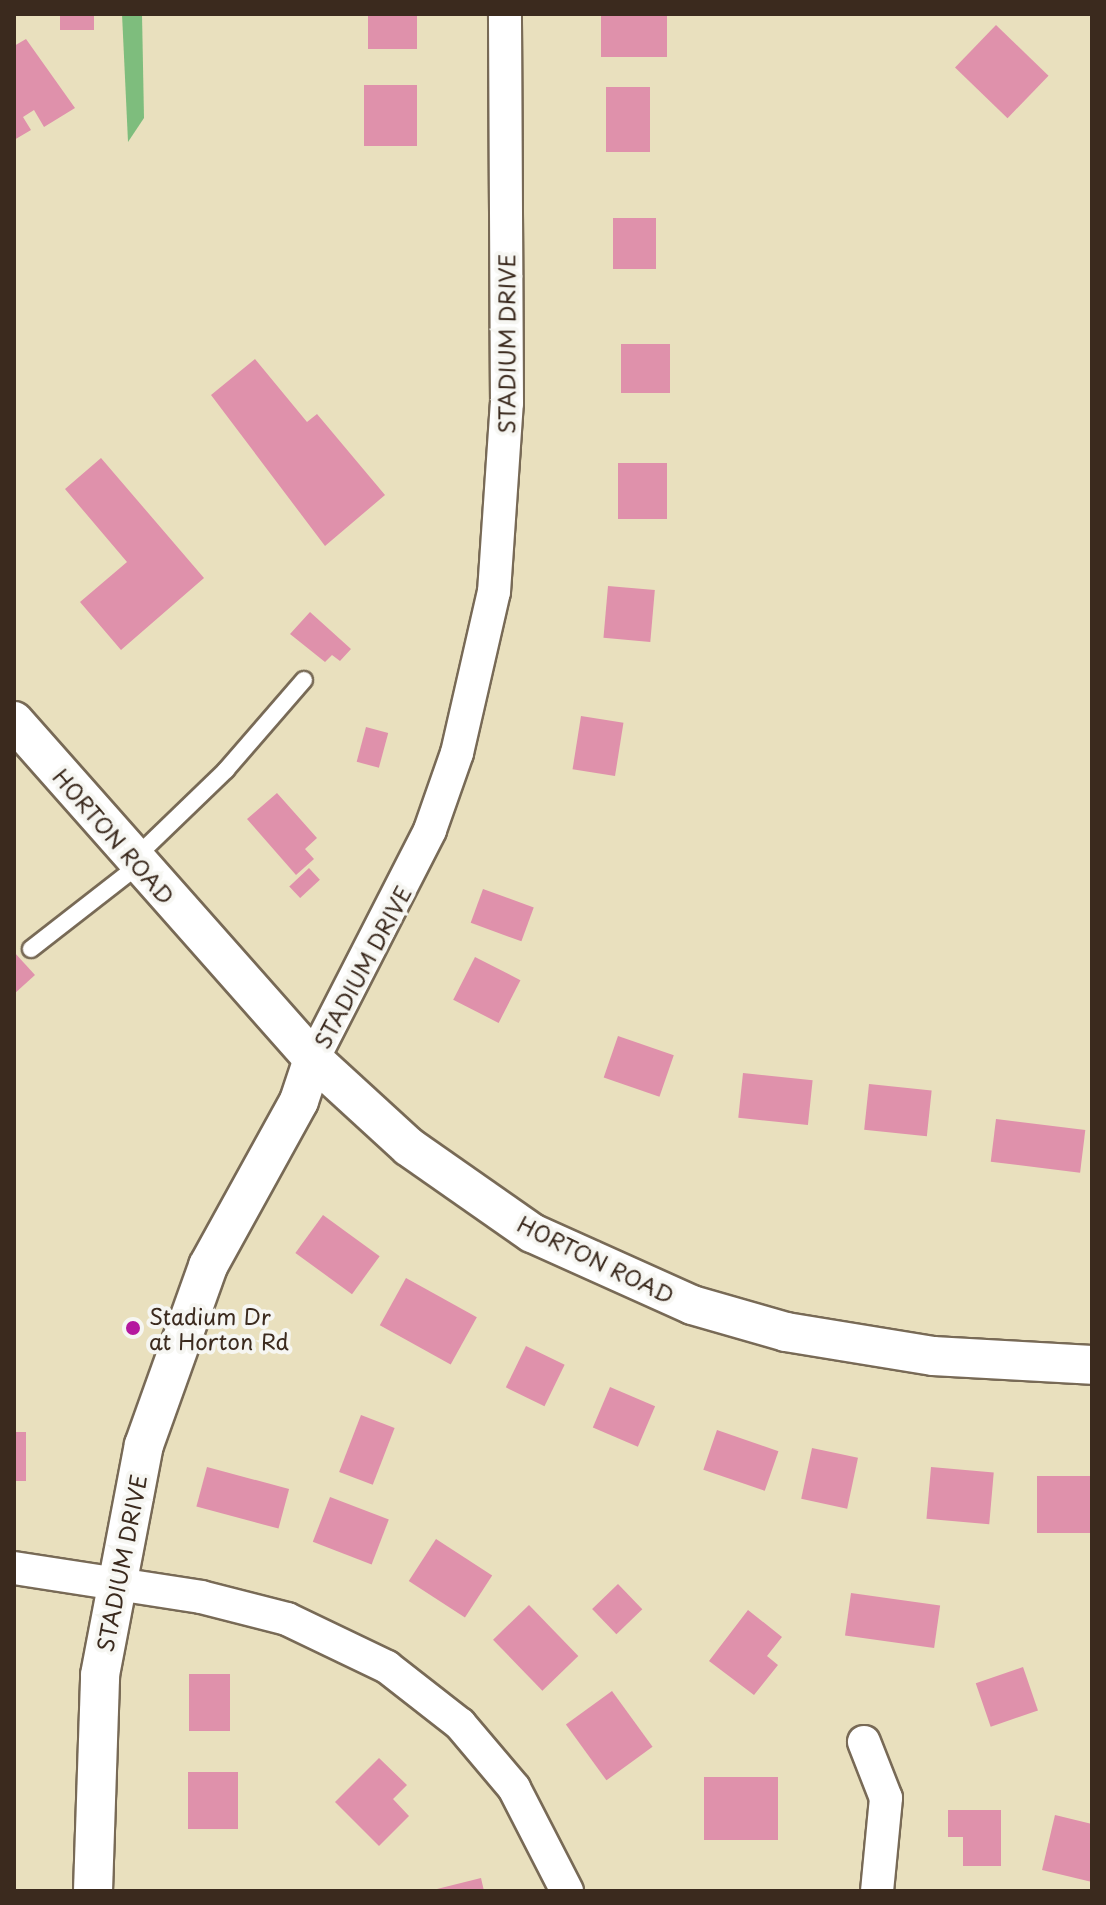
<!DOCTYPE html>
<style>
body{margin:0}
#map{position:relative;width:1106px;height:1905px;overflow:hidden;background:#e9e0be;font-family:"Playpen Sans",sans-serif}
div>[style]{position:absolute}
.forest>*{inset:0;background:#7ebd7d}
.building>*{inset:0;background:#df91ab;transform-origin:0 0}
.roads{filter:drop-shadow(2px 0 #786a56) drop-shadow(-2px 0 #786a56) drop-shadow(0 2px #786a56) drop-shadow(0 -2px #786a56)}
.service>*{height:16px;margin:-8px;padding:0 8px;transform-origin:8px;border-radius:8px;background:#fff}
.minor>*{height:32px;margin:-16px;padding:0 16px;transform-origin:16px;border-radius:16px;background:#fff}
.tertiary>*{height:38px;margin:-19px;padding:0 19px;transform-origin:19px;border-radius:19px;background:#fff}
.dots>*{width:22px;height:22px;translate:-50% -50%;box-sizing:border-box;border:4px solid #f6f6f2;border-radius:50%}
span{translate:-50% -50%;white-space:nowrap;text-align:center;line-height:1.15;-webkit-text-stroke:8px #f6f6f2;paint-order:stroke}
.street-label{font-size:22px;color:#3b2a1e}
.poi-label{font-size:22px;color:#3b2a1e}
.left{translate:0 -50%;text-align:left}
.frame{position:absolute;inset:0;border:16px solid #3b2a1e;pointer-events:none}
</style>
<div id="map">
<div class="forest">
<div style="clip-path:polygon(122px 14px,142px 14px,144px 118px,128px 142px)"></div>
</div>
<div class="building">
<div style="left:60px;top:14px;width:34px;height:16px"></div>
<div style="left:368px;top:14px;width:49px;height:35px"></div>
<div style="left:601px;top:14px;width:66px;height:43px"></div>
<div style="left:996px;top:25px;width:73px;height:59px;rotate:44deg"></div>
<div style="clip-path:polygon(26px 39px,75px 108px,44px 127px,34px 110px,23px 117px,31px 130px,14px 140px,14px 46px)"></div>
<div style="left:364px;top:85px;width:53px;height:61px"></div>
<div style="left:606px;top:87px;width:44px;height:65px"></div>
<div style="left:613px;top:218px;width:43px;height:51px"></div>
<div style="left:621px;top:344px;width:49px;height:49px"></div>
<div style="clip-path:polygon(255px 359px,307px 422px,317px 414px,385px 495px,325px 546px,211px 395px)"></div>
<div style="clip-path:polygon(101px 458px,204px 578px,121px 650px,80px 602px,127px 562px,65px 489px)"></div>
<div style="left:618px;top:463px;width:49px;height:56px"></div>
<div style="left:608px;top:586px;width:47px;height:52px;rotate:5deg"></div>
<div style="clip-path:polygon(310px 612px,351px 649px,340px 661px,332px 655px,325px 662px,290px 634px)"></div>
<div style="left:581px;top:716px;width:43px;height:54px;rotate:9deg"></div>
<div style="left:366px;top:727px;width:23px;height:36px;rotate:15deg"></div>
<div style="clip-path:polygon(277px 793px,317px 838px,305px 849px,314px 859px,296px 875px,247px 819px)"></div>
<div style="left:309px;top:868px;width:16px;height:27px;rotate:47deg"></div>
<div style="left:483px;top:889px;width:54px;height:36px;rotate:20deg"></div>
<div style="clip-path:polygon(14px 952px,35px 975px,14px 994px)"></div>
<div style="left:475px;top:957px;width:51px;height:48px;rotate:27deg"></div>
<div style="left:618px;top:1036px;width:59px;height:44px;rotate:19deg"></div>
<div style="left:743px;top:1073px;width:70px;height:45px;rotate:6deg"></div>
<div style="left:869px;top:1084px;width:63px;height:46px;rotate:6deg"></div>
<div style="left:996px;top:1119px;width:90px;height:43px;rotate:7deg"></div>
<div style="left:323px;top:1215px;width:70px;height:47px;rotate:36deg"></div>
<div style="left:406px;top:1278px;width:81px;height:54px;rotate:29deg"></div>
<div style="left:526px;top:1346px;width:43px;height:46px;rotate:26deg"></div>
<div style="left:610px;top:1387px;width:49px;height:44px;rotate:23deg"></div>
<div style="left:361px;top:1415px;width:36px;height:61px;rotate:21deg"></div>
<div style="left:717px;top:1430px;width:65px;height:42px;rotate:19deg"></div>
<div style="left:14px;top:1432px;width:12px;height:49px"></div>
<div style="left:812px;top:1448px;width:47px;height:52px;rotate:12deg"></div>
<div style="left:207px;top:1467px;width:85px;height:41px;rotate:15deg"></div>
<div style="left:931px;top:1467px;width:63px;height:52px;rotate:5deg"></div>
<div style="left:1037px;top:1476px;width:55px;height:57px"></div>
<div style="left:330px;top:1497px;width:63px;height:48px;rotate:21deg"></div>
<div style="left:436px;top:1539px;width:67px;height:50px;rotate:33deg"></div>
<div style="left:618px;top:1584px;width:35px;height:36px;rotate:46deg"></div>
<div style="left:851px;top:1593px;width:90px;height:43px;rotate:8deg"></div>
<div style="left:529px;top:1605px;width:71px;height:50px;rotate:46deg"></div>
<div style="clip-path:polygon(748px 1610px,782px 1637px,767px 1656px,778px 1665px,754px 1695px,709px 1661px)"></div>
<div style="left:1023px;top:1667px;width:46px;height:50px;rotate:71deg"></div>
<div style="left:189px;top:1674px;width:41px;height:57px"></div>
<div style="left:612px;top:1691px;width:69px;height:57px;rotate:54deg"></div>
<div style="clip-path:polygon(379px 1758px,407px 1785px,393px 1799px,409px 1816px,379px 1846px,335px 1802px)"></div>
<div style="left:188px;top:1772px;width:50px;height:57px"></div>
<div style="left:704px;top:1777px;width:74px;height:63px"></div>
<div style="clip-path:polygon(948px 1810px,1001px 1810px,1001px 1866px,963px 1866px,963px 1837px,948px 1837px)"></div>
<div style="clip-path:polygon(1055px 1815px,1092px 1824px,1092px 1882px,1042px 1870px)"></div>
<div style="clip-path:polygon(481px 1878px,484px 1891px,433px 1891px,433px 1890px)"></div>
</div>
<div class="roads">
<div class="service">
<div style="left:135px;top:858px;width:127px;rotate:-44deg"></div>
<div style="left:226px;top:770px;width:119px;rotate:-49.1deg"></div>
<div style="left:31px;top:949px;width:137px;rotate:-37.9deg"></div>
</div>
<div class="minor">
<div style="left:313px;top:1059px;width:257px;rotate:-62.9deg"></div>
<div style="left:430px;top:830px;width:82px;rotate:-70.7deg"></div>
<div style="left:457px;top:753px;width:165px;rotate:-77.1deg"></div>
<div style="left:494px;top:592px;width:189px;rotate:-86.1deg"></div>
<div style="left:507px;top:403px;width:389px;rotate:-90.3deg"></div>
<div style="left:14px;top:1568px;width:189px;rotate:8.8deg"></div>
<div style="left:201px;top:1597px;width:89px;rotate:14.3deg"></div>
<div style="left:287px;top:1619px;width:111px;rotate:25.6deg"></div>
<div style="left:387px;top:1667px;width:93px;rotate:38deg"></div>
<div style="left:460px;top:1724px;width:84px;rotate:49.8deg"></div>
<div style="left:514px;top:1788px;width:116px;rotate:62.8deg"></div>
<div style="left:864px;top:1742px;width:60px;rotate:68.6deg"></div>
<div style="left:886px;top:1798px;width:93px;rotate:95.5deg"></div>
</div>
<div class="tertiary">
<div style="left:14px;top:721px;width:451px;rotate:48.5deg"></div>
<div style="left:313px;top:1059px;width:130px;rotate:42.5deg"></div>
<div style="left:409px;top:1147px;width:150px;rotate:35deg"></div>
<div style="left:532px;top:1233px;width:175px;rotate:24.2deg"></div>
<div style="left:692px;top:1305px;width:98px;rotate:16deg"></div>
<div style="left:786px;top:1332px;width:149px;rotate:9.3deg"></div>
<div style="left:933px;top:1356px;width:159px;rotate:3.2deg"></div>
<div style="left:93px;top:1891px;width:216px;rotate:-88.1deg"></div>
<div style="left:100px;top:1675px;width:234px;rotate:-79.2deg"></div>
<div style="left:144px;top:1445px;width:190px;rotate:-70.3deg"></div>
<div style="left:208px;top:1266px;width:188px;rotate:-61.1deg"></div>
<div style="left:299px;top:1101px;width:44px;rotate:-71.6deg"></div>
</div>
</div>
<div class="dots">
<div style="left:133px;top:1328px;background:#b5179e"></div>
</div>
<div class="street-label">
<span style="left:506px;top:344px;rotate:-90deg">STADIUM DRIVE</span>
<span style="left:114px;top:836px;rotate:49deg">HORTON ROAD</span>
<span style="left:362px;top:967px;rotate:-62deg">STADIUM DRIVE</span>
<span style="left:596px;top:1259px;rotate:26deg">HORTON ROAD</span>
<span style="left:121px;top:1563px;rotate:-79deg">STADIUM DRIVE</span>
</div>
<div class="poi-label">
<span class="left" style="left:149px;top:1328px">Stadium Dr<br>at Horton Rd</span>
</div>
<div class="frame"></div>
</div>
